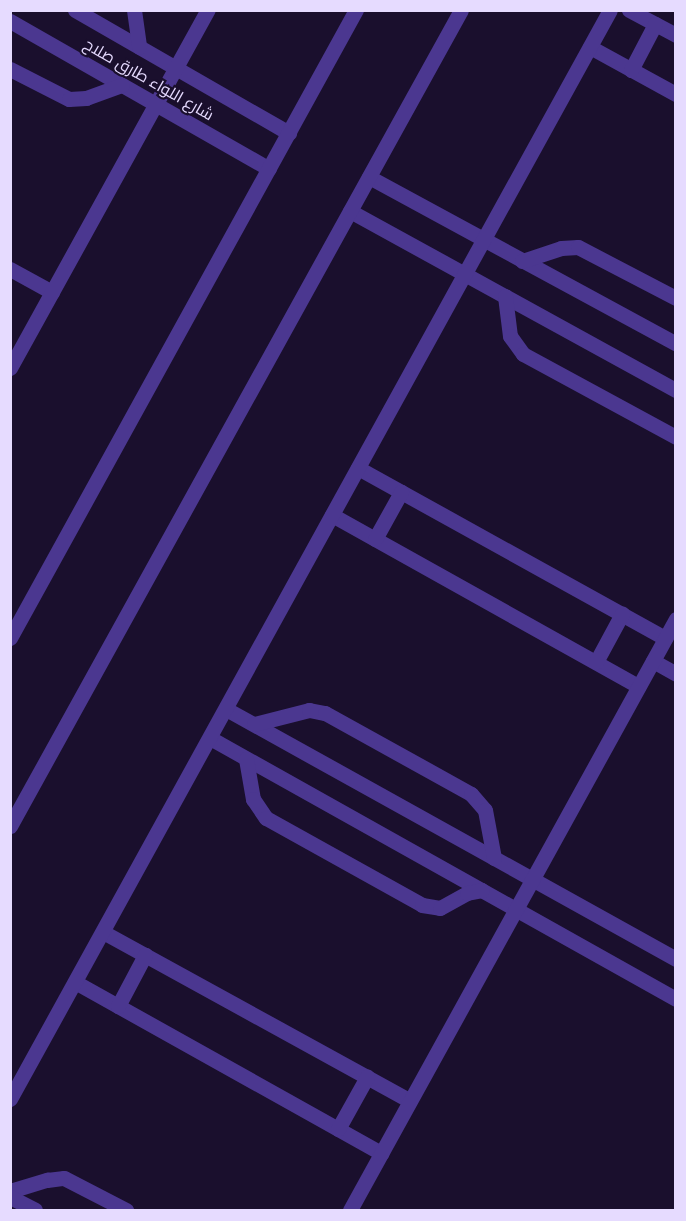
<!DOCTYPE html>
<meta charset="utf-8">
<style>
body{margin:0}
#map{position:relative;width:686px;height:1221px;overflow:hidden;background:#1a0f2d;font-family:"Open Sans",Cairo,sans-serif}
div>[style]{position:absolute}
.minor>*{height:15px;margin:-7.5px;padding:0 7.5px;transform-origin:7.5px;border-radius:7.5px;background:#4b3790}
span{translate:-50% -50%;white-space:nowrap;text-align:center;line-height:1.15;-webkit-text-stroke:4.5px #1a0f2d;paint-order:stroke}
.street-label{font-size:16px;color:#e6dbff}
.frame{position:absolute;inset:0;border:12px solid #e6dbff;pointer-events:none}
</style>
<div id="map">
<div class="minor">
<div style="left:75px;top:10px;width:247px;rotate:29.9deg"></div>
<div style="left:134px;top:10px;width:37px;rotate:82deg"></div>
<div style="left:629px;top:10px;width:53px;rotate:28deg"></div>
<div style="left:10px;top:21px;width:298px;rotate:29.7deg"></div>
<div style="left:590px;top:47px;width:98px;rotate:28.7deg"></div>
<div style="left:10px;top:69px;width:66px;rotate:27deg"></div>
<div style="left:69px;top:99px;width:17px;rotate:-3deg"></div>
<div style="left:86px;top:98px;width:38px;rotate:-20deg"></div>
<div style="left:631px;top:70px;width:52px;rotate:-62.4deg"></div>
<div style="left:369px;top:177px;width:349px;rotate:28.5deg"></div>
<div style="left:350px;top:211px;width:372px;rotate:28.8deg"></div>
<div style="left:522px;top:261px;width:41px;rotate:-18.4deg"></div>
<div style="left:561px;top:248px;width:17px;rotate:-3deg"></div>
<div style="left:578px;top:247px;width:110px;rotate:27.5deg"></div>
<div style="left:10px;top:269px;width:48px;rotate:28.7deg"></div>
<div style="left:505px;top:296px;width:40px;rotate:82.9deg"></div>
<div style="left:510px;top:336px;width:22px;rotate:54deg"></div>
<div style="left:523px;top:354px;width:174px;rotate:28.5deg"></div>
<div style="left:10px;top:368px;width:409px;rotate:-61.1deg"></div>
<div style="left:358px;top:468px;width:351px;rotate:29deg"></div>
<div style="left:332px;top:515px;width:351px;rotate:29.2deg"></div>
<div style="left:375px;top:539px;width:54px;rotate:-61deg"></div>
<div style="left:10px;top:638px;width:717px;rotate:-61.15deg"></div>
<div style="left:653px;top:661px;width:26px;rotate:29deg"></div>
<div style="left:596px;top:662px;width:55px;rotate:-61.6deg"></div>
<div style="left:226px;top:709px;width:515px;rotate:29.05deg"></div>
<div style="left:254px;top:724px;width:57px;rotate:-14.3deg"></div>
<div style="left:309px;top:710px;width:16px;rotate:11deg"></div>
<div style="left:325px;top:713px;width:167px;rotate:29deg"></div>
<div style="left:471px;top:794px;width:21px;rotate:49deg"></div>
<div style="left:485px;top:810px;width:49px;rotate:79.4deg"></div>
<div style="left:210px;top:738px;width:534px;rotate:29.25deg"></div>
<div style="left:246px;top:759px;width:41px;rotate:80.1deg"></div>
<div style="left:253px;top:799px;width:23px;rotate:56deg"></div>
<div style="left:266px;top:818px;width:179px;rotate:29.1deg"></div>
<div style="left:422px;top:905px;width:18px;rotate:9deg"></div>
<div style="left:440px;top:908px;width:31px;rotate:-29deg"></div>
<div style="left:467px;top:893px;width:15px;rotate:-11deg"></div>
<div style="left:10px;top:826px;width:932px;rotate:-61.07deg"></div>
<div style="left:103px;top:932px;width:350px;rotate:28.8deg"></div>
<div style="left:75px;top:982px;width:351px;rotate:29.2deg"></div>
<div style="left:118px;top:1006px;width:58px;rotate:-62.1deg"></div>
<div style="left:10px;top:1099px;width:1243px;rotate:-61.15deg"></div>
<div style="left:338px;top:1129px;width:60px;rotate:-60.9deg"></div>
<div style="left:10px;top:1191px;width:39px;rotate:-17deg"></div>
<div style="left:47px;top:1180px;width:17px;rotate:-7deg"></div>
<div style="left:64px;top:1178px;width:70px;rotate:27.3deg"></div>
<div style="left:10px;top:1197px;width:28px;rotate:27deg"></div>
<div style="left:350px;top:1210px;width:675px;rotate:-61.12deg"></div>
</div>
<div class="street-label">
<span style="left:149px;top:79px;rotate:30deg">شارع اللواء طارق صلاح</span>
</div>
<div class="frame"></div>
</div>
